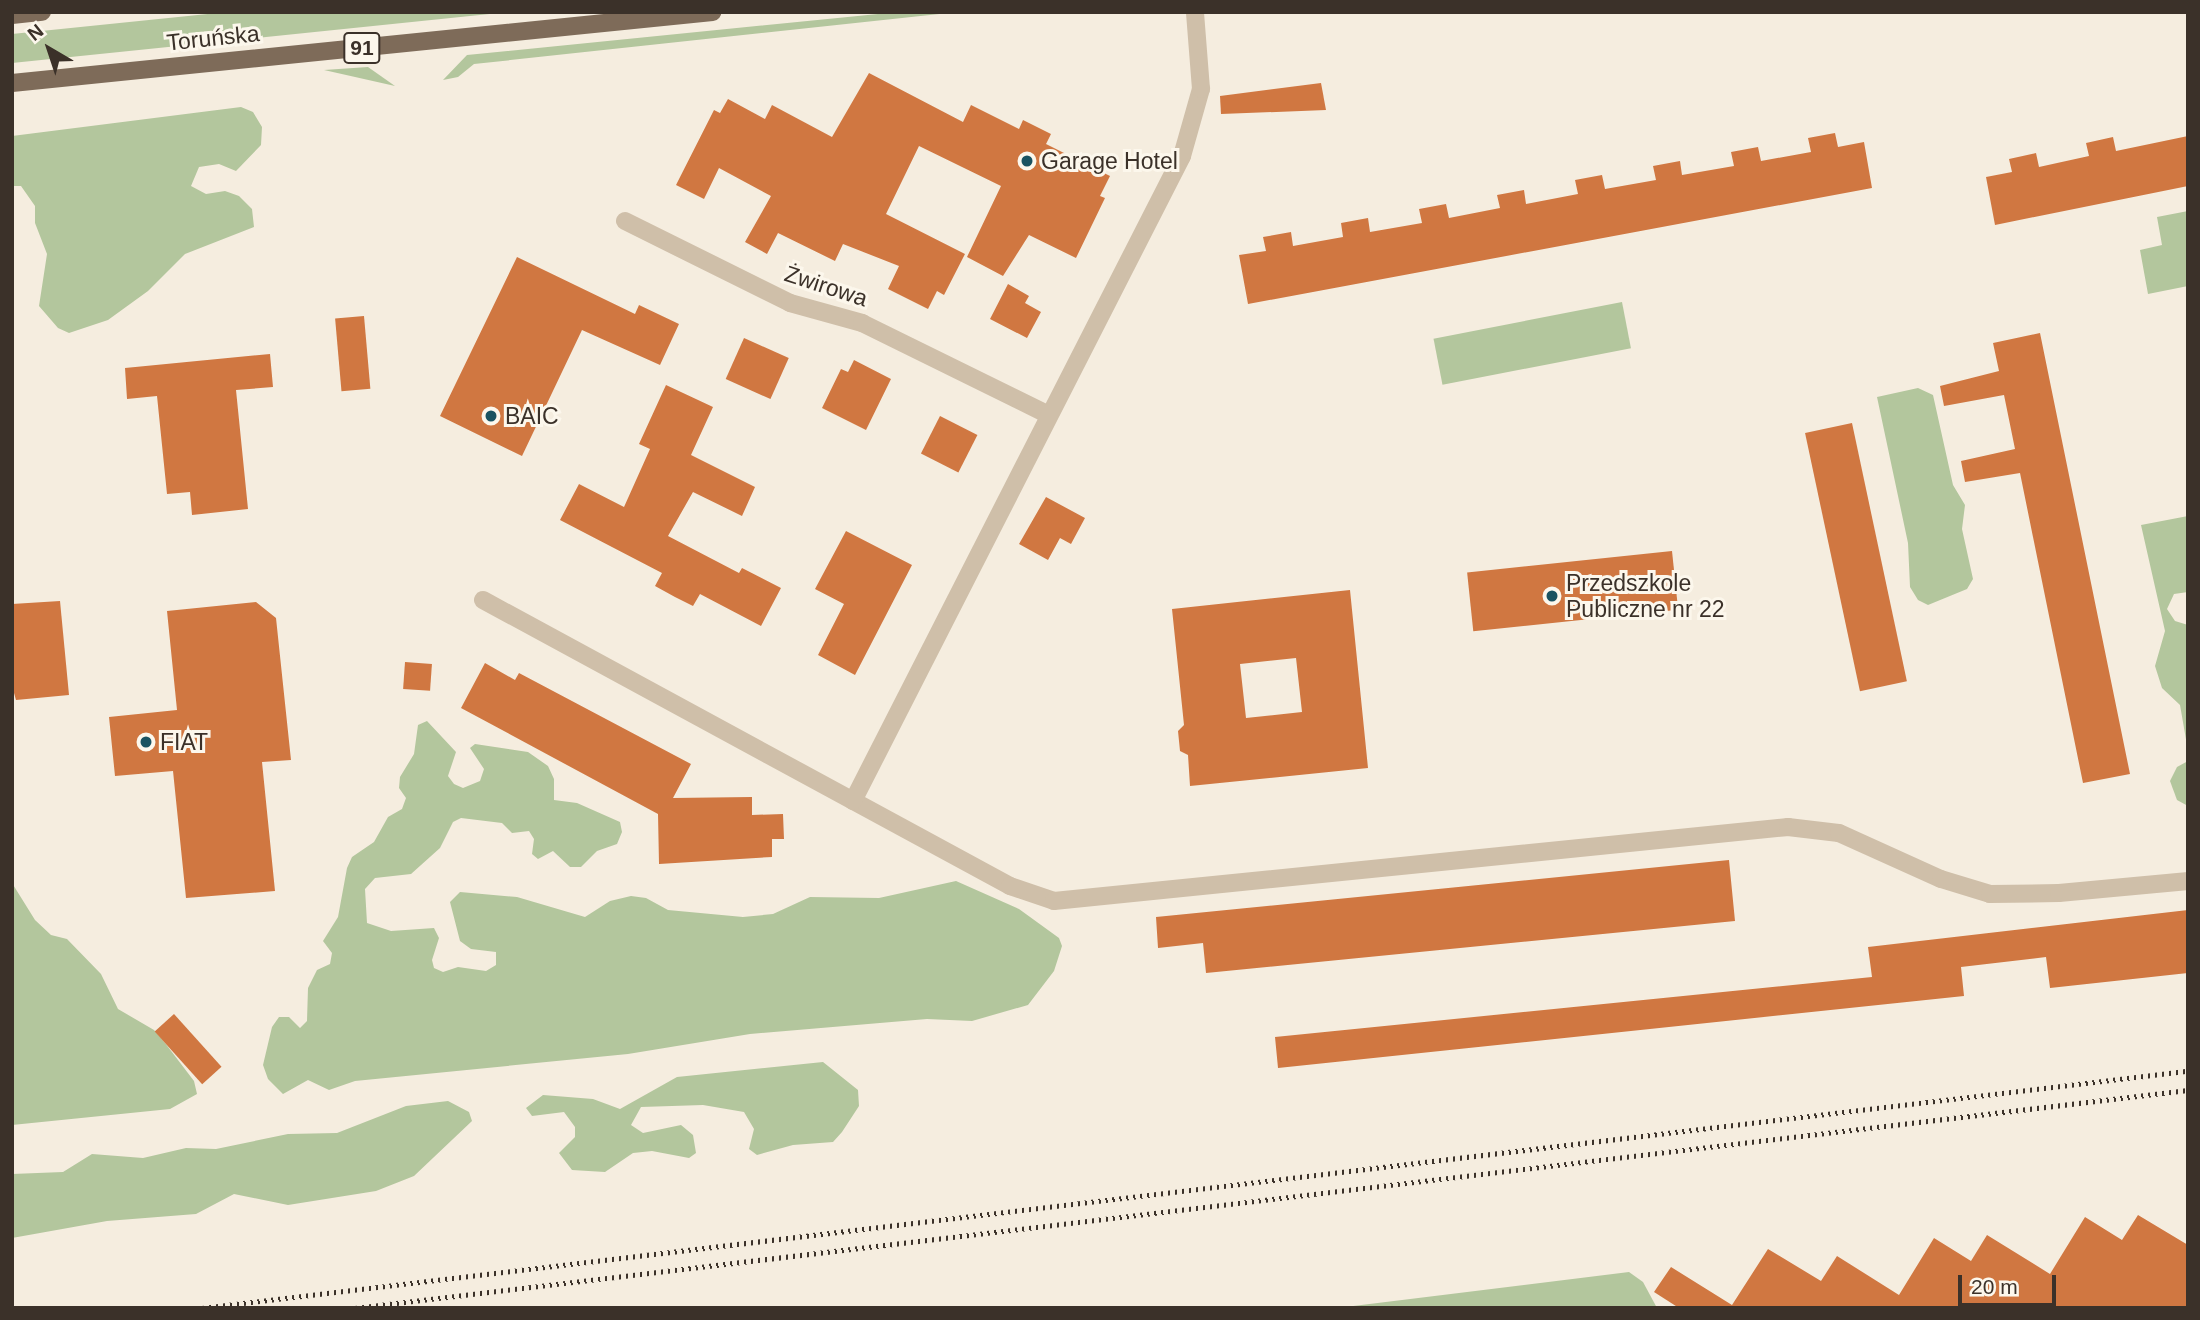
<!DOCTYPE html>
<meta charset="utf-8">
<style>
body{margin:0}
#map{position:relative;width:2200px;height:1320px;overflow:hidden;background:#f5eddf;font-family:Arial,sans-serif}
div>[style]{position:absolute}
.green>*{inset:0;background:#b3c69d;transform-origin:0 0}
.building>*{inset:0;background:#d07741;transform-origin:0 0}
.minor>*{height:18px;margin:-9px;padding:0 9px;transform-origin:9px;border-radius:9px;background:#cfbfa9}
.major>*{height:18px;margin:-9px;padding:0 9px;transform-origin:9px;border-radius:9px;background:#7e6b59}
.rail>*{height:5px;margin-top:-2.5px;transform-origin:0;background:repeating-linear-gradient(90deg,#3b3129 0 2px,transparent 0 7px)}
.dots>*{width:19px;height:19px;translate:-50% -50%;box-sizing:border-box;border:4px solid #fcf7ec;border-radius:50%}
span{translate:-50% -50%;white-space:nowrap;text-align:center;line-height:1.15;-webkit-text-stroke:6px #fcf7ec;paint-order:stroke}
.shield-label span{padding:2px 5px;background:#fcf7ec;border:2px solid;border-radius:5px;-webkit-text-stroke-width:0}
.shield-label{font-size:21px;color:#3b3129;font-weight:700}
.street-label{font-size:23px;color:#3b3129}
.poi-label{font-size:23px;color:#3b3129}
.left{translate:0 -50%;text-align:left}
.frame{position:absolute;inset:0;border:14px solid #3b3129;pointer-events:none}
.north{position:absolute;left:14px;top:14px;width:70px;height:70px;-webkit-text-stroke:5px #fcf7ec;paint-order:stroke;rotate:321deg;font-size:19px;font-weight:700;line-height:28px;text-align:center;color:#3b3129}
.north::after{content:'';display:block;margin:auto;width:24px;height:32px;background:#3b3129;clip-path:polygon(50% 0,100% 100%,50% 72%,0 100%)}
.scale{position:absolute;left:1958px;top:1275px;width:98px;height:32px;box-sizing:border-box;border:4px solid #3b3129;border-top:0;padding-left:9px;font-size:21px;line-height:24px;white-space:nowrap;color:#3b3129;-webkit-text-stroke:5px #fcf7ec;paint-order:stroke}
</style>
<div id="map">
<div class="green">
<div style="clip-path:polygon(227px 12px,509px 12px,12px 63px,12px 34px)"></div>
<div style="clip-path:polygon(898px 12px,958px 12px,474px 64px,458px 77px,443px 80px,467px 55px)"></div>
<div style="clip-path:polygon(368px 67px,395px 86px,324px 70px)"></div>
<div style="clip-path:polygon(241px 107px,253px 112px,262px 127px,261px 145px,236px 171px,219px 164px,199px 167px,191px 186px,206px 194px,225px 191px,239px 196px,252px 209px,254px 227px,185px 254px,148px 291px,108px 320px,69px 333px,58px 328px,39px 306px,47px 254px,35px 223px,35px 206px,21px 186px,12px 186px,12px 136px)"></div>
<div style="clip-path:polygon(2188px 211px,2188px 286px,2148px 294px,2140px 250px,2162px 245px,2157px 217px)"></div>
<div style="left:1622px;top:302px;width:47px;height:192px;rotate:79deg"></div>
<div style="clip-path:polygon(1918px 388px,1933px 395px,1953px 485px,1965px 505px,1962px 529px,1973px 579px,1967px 589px,1928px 605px,1918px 600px,1910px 587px,1908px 543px,1877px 397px)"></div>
<div style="clip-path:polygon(2188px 516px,2188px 592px,2174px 594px,2167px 609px,2175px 621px,2188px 625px,2188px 751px,2180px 705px,2162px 688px,2155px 666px,2165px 631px,2141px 525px)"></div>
<div style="clip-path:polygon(427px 721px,456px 752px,448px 776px,454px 784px,463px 788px,480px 781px,484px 769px,470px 748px,475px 744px,528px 752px,548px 766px,554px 779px,554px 800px,577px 803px,620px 822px,622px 832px,617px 844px,597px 851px,581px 867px,570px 867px,553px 851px,538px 859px,532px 854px,534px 839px,529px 831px,512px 833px,502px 823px,461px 818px,453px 822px,440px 848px,411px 874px,375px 878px,365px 889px,367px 923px,391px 931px,434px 928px,439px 938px,432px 960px,434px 968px,443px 972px,458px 967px,486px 971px,496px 965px,496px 952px,471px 949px,460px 941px,450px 902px,460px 892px,517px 897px,585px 917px,610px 901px,631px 896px,646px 898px,668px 910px,743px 917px,773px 914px,810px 897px,879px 898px,956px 881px,1019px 909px,1059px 938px,1062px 946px,1054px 971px,1028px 1005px,972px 1021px,927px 1019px,750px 1034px,628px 1054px,355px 1081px,329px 1090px,308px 1080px,283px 1094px,268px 1079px,263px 1065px,272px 1027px,279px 1017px,289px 1017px,300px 1028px,307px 1021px,308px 988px,317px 970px,330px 964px,332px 953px,323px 941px,338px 917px,347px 868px,352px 857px,374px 842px,388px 817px,402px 809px,406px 798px,399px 788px,400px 777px,414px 754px,418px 725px)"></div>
<div style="clip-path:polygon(2188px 761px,2188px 806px,2177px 800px,2170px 781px,2177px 767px)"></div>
<div style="clip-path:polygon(12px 883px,35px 920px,51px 935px,67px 939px,101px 974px,118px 1009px,154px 1030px,165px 1043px,194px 1081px,197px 1094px,170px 1109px,12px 1125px)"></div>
<div style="clip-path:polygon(823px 1062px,858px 1090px,859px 1106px,842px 1132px,833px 1142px,793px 1145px,757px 1155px,749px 1149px,754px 1129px,744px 1112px,703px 1105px,641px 1107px,631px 1125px,643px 1133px,681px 1125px,693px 1135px,696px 1153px,689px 1158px,652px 1151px,633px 1153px,605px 1172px,572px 1170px,559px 1153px,575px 1137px,575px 1127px,564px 1112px,532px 1116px,526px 1108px,543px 1095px,593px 1099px,620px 1109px,677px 1077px)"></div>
<div style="clip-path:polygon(448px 1101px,469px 1112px,472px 1121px,414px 1176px,376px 1191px,288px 1205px,234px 1194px,196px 1214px,107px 1221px,12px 1238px,12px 1174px,63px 1172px,92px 1154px,143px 1158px,186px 1148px,216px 1149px,288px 1134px,337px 1133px,406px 1106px)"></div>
<div style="clip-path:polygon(1629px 1272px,1643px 1282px,1657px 1308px,1337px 1308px)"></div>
</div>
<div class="building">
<div style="clip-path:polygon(869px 73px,963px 122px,971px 105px,1019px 129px,1023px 120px,1051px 134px,1046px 144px,1110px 176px,1100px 196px,1105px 198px,1076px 258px,1029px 235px,1003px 276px,967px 257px,1001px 186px,919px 146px,886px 214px,965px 254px,944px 295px,937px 291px,928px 309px,888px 289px,899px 266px,843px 244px,835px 261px,778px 233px,767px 254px,745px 242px,771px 196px,719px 168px,704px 199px,676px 185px,714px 110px,720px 113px,728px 99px,765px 119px,772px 105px,832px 137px)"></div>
<div style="clip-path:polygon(1321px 83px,1326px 110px,1221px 114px,1220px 96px)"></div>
<div style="clip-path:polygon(1835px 133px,1838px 147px,1864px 142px,1872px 188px,1248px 304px,1239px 255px,1266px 251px,1263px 237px,1291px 232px,1293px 246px,1343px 237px,1341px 223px,1368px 218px,1370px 232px,1422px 223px,1419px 209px,1446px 204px,1449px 218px,1500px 208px,1497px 195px,1524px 190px,1526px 204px,1578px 194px,1575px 180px,1602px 175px,1605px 189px,1656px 180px,1653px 166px,1680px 161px,1682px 175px,1734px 166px,1731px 152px,1758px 147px,1761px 161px,1811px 152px,1808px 138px)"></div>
<div style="clip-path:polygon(2188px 136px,2188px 186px,1995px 225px,1986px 177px,2012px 172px,2009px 159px,2036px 153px,2039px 167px,2089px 156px,2086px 143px,2113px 137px,2116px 151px)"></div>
<div style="clip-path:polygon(517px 257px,635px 314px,639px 305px,679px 324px,660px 365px,582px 330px,522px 456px,440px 416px)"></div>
<div style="clip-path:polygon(1008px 284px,1029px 296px,1025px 303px,1041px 312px,1027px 338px,990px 319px)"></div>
<div style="left:364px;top:316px;width:73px;height:29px;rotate:85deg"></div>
<div style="clip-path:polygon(2040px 333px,2130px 774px,2083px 783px,2020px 473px,1965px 482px,1961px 461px,2015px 449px,2004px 395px,1944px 406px,1940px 386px,1999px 371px,1993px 343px)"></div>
<div style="left:744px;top:338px;width:49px;height:45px;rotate:24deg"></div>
<div style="clip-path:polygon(270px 354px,273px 387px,236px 390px,248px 509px,192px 515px,190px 492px,167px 494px,157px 396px,127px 399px,125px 368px)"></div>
<div style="clip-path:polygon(854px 360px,891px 379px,866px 430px,822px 408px,841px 369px,848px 372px)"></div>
<div style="clip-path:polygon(666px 385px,713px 407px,691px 455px,755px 487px,742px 516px,693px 492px,668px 536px,739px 573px,742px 568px,781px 588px,761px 626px,700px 594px,693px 606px,675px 597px,655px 586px,662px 573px,560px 520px,579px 484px,624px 507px,650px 449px,639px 444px)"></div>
<div style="left:940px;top:416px;width:42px;height:42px;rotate:27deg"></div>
<div style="left:1852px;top:423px;width:264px;height:48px;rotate:78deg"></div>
<div style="clip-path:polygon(1046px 497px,1085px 518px,1071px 544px,1060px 538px,1048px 560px,1019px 544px)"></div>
<div style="clip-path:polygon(846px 531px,912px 565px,855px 675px,818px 655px,844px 604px,815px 589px)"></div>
<div style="left:1672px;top:551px;width:59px;height:206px;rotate:84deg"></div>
<div style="clip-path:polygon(evenodd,1350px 590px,1368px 768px,1190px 786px,1188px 755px,1180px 751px,1178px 731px,1184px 725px,1172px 609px,1350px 590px,1296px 658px,1302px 712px,1246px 718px,1240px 664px,1296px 658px)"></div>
<div style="clip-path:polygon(60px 601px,69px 695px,16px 700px,12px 686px,12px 604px)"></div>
<div style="clip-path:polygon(256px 602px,276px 618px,291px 760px,262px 762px,275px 891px,186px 898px,173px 771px,115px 776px,109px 717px,177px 710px,167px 611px)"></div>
<div style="left:405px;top:662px;width:27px;height:27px;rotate:4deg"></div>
<div style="clip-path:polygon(485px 663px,515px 680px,519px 673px,691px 764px,673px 798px,752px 797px,752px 815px,783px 814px,784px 839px,772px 839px,772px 857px,659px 864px,658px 814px,461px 708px)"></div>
<div style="clip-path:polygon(1729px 860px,1735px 921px,1206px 973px,1203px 943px,1158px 948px,1156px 917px)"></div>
<div style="clip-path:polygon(2188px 910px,2188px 973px,2050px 988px,2046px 957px,1961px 967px,1964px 996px,1278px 1068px,1275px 1037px,1872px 977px,1868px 947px)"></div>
<div style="left:174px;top:1014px;width:71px;height:26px;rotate:48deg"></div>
<div style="clip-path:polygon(2138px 1215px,2188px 1245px,2188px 1308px,1679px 1308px,1654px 1292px,1671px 1267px,1732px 1305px,1768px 1249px,1821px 1281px,1837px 1256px,1899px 1295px,1934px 1238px,1971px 1261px,1987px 1235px,2050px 1274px,2085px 1217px,2122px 1240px)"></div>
</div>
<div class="minor">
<div style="left:625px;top:221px;width:184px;rotate:26.4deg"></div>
<div style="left:790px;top:303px;width:75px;rotate:15.5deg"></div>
<div style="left:862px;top:323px;width:208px;rotate:26.2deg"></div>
<div style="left:483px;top:600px;width:600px;rotate:28.49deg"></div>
<div style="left:1010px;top:886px;width:46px;rotate:18.8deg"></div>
<div style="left:1054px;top:901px;width:738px;rotate:-5.76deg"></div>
<div style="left:1788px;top:827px;width:51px;rotate:6.7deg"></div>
<div style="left:1839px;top:833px;width:112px;rotate:24.3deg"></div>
<div style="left:1941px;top:879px;width:51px;rotate:17deg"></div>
<div style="left:1990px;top:894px;width:69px;rotate:-0.8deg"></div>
<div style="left:2059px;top:893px;width:130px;rotate:-5.3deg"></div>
<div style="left:853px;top:801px;width:724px;rotate:-62.97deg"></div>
<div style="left:1182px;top:156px;width:70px;rotate:-74.2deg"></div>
<div style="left:1201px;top:89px;width:77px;rotate:-94.5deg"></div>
</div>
<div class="major">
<div style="left:12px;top:15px;width:30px;rotate:-6deg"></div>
<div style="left:12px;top:83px;width:704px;rotate:-5.79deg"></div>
</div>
<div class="rail">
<div style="left:202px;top:1308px;width:2000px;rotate:-6.81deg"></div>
<div style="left:355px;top:1308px;width:1846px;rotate:-6.78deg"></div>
</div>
<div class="dots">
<div style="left:1027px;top:161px;background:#1a5361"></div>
<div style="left:491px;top:416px;background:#1a5361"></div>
<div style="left:1552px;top:596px;background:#1a5361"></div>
<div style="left:146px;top:742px;background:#1a5361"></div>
</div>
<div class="shield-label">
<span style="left:362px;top:48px">91</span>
</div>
<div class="street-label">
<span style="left:213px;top:38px;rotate:-6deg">Toruńska</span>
<span style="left:826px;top:286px;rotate:18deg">Żwirowa</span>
</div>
<div class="poi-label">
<span class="left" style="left:1041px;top:161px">Garage Hotel</span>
<span class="left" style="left:505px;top:416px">BAIC</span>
<span class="left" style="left:1566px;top:596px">Przedszkole<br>Publiczne nr 22</span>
<span class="left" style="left:160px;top:742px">FIAT</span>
</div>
<div class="frame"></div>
<div class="north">N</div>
<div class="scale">20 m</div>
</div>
